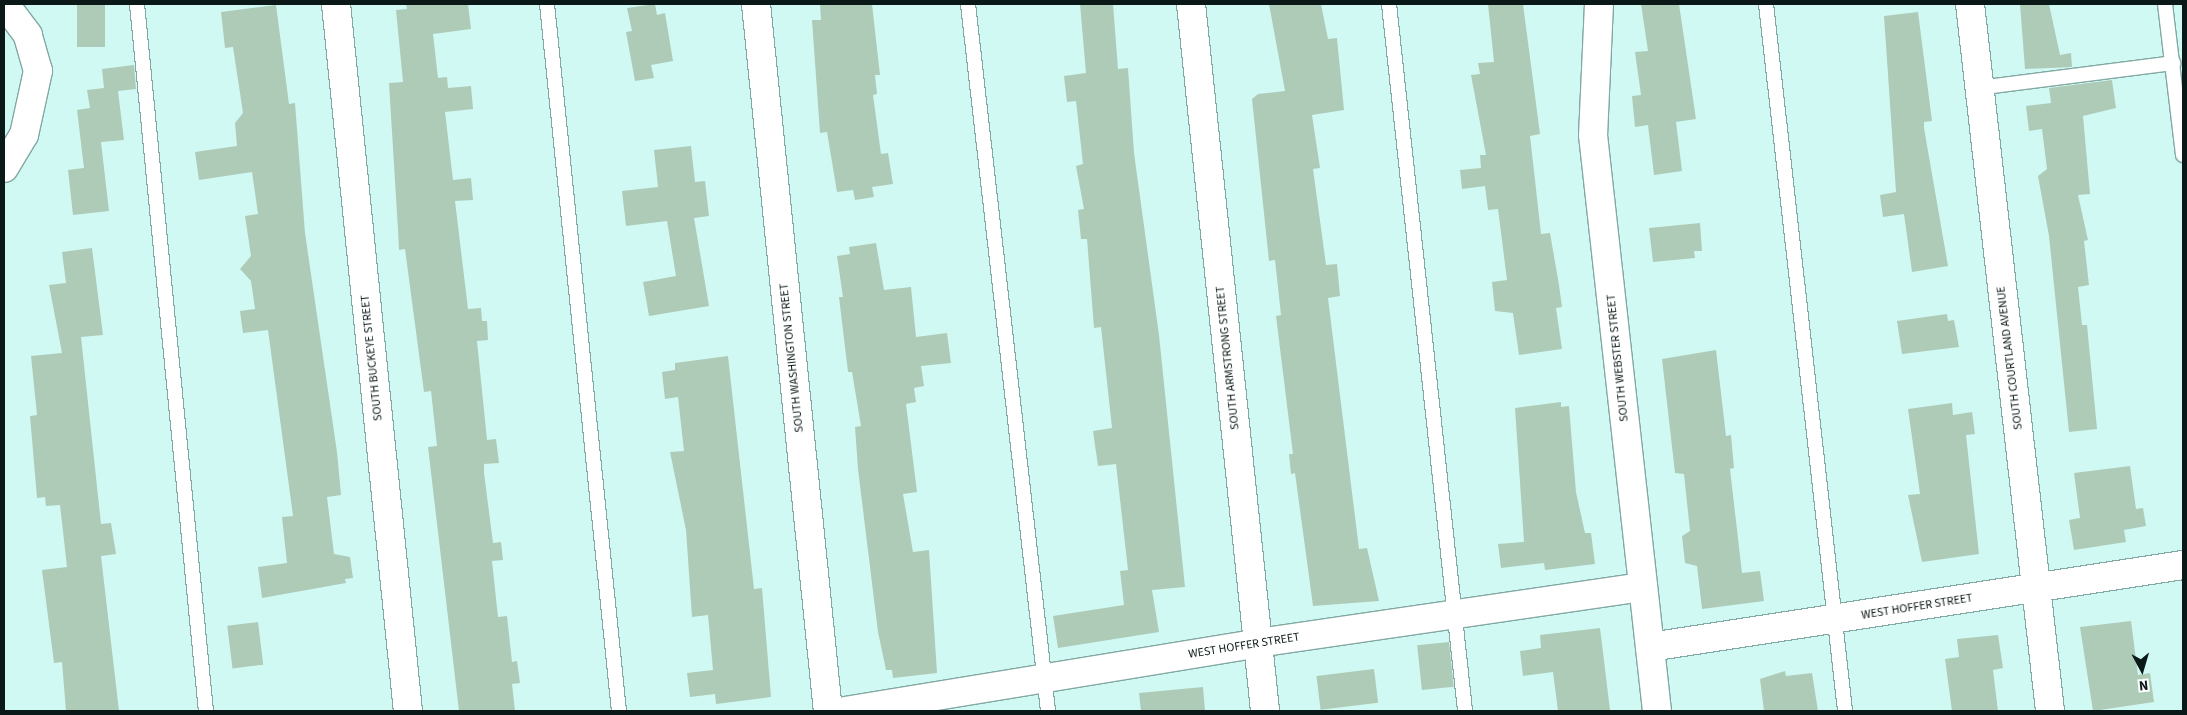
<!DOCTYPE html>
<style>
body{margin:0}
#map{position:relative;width:2187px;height:715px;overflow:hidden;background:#d1f9f4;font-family:"Source Sans 3",sans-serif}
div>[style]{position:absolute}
.building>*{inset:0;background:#aecbb7;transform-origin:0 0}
.roads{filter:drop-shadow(1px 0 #82a8a3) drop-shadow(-1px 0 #82a8a3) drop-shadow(0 1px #82a8a3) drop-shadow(0 -1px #82a8a3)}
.service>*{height:14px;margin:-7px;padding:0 7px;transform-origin:7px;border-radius:7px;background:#fff}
.minor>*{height:28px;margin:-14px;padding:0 14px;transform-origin:14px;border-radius:14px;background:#fff}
.secondary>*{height:28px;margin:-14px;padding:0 14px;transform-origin:14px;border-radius:14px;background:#fff}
span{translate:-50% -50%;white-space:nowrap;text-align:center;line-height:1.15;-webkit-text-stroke:4px #fff;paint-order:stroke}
.street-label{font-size:12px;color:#0a1917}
.frame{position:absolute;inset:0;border:5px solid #0a1917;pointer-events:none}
.north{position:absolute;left:2117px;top:645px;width:50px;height:50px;-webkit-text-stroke:4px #fff;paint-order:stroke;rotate:174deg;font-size:14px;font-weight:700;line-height:20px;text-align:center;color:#0a1917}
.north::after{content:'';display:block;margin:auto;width:18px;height:22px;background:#0a1917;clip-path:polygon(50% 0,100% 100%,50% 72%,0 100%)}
</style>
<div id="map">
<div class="building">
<div style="left:77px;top:4px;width:28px;height:43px"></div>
<div style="clip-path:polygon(406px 4px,468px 4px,471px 29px,433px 34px,438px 78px,447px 77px,448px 88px,471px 86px,473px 109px,445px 112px,453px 180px,471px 178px,473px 200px,455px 201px,468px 309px,481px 308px,482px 321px,487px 321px,488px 340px,477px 341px,487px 440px,496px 439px,499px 463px,484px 464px,484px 473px,493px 543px,501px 542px,503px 560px,492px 561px,498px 617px,507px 616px,512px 662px,517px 661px,520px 683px,512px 684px,515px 711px,459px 711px,428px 447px,437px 446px,431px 391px,424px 392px,405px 249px,399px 250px,398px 230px,389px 83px,403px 82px,396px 10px,407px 9px)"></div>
<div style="clip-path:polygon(655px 4px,657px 15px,665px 13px,673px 61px,651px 65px,654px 78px,635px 81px,626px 32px,632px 31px,627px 8px)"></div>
<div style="clip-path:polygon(820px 4px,872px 4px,880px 75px,875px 75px,877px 94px,873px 95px,881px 154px,888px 153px,893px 184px,872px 187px,874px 197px,855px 200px,853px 190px,837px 192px,827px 132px,820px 133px,812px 20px,821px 20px)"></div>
<div style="clip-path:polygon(1080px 4px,1113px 4px,1118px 69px,1128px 68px,1134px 153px,1159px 335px,1185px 587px,1152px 590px,1159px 632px,1058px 648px,1053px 616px,1124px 605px,1120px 571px,1128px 570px,1116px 464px,1098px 466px,1093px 431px,1112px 428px,1101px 327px,1094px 328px,1087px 239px,1081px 239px,1078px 210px,1084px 209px,1076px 166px,1083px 164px,1076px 101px,1067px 102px,1064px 76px,1086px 73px)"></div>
<div style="clip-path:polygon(1269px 4px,1321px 4px,1328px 39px,1337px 38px,1344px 110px,1312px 115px,1320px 168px,1313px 169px,1326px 265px,1337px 264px,1340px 296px,1328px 298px,1359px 549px,1367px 548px,1379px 601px,1313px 606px,1295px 473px,1291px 474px,1289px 454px,1293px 454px,1276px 316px,1281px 315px,1275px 260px,1269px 261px,1252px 99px,1258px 94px,1285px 91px)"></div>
<div style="clip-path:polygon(1488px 4px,1523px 4px,1540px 134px,1530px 136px,1535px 180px,1541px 234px,1550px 233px,1559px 285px,1562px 307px,1556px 308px,1562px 349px,1519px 355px,1513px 313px,1495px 311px,1492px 282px,1507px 280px,1498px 209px,1488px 210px,1485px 186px,1462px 189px,1460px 170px,1481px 168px,1480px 155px,1486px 155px,1471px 75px,1480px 74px,1478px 63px,1494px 62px)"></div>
<div style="clip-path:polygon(1641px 4px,1679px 4px,1696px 119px,1676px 122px,1682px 171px,1654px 175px,1648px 125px,1635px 127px,1632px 96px,1641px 95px,1635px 52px,1648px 51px)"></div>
<div style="clip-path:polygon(2020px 4px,2049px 4px,2060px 55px,2071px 53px,2072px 67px,2025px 69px)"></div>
<div style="clip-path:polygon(276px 5px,289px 104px,295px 103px,305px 233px,337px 452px,341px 495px,327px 497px,334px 554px,350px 557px,353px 578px,345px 579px,346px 583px,262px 598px,258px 567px,287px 563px,282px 517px,293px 516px,268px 330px,243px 333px,240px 311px,255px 309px,251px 281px,240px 269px,251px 256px,245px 216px,258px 214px,252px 172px,199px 180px,195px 152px,237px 146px,235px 123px,243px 113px,233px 47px,225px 48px,221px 12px)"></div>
<div style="clip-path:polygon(1918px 12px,1932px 121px,1924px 122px,1924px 128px,1948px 266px,1912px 272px,1904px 214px,1883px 217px,1880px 195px,1896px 192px,1884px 16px)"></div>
<div style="clip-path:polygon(134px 65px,136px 89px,118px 91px,124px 140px,101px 142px,109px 211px,73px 215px,68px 170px,84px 168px,77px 110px,90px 108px,87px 90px,104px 88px,102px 69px)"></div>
<div style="clip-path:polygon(2112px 80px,2116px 108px,2083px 116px,2090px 194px,2078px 195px,2088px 240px,2084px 241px,2089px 285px,2078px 287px,2082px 325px,2087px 325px,2097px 429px,2069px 432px,2049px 236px,2038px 176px,2047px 169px,2042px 129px,2029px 131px,2026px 106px,2051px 103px,2049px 88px)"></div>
<div style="clip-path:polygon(691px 146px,695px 182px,705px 181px,709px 216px,694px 218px,709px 306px,649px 316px,643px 282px,676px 276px,667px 221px,626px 226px,622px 191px,658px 187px,654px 150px)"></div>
<div style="clip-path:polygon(1700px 223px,1702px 251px,1694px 251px,1695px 258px,1653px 262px,1649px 228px)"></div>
<div style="clip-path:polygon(876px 243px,884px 290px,911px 287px,916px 337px,947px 333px,951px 363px,921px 366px,924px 386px,914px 388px,916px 402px,906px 404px,917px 492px,903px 494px,913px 552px,929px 550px,937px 673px,893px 678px,892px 670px,886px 670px,878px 632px,858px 469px,855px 427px,861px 426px,852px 372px,848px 372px,839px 297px,843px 297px,837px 256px,850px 254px,849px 247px)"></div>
<div style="clip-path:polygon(92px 248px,103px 335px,81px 337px,101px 524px,111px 523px,116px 554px,101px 556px,119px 711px,66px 711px,62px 662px,54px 663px,42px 570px,67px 567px,60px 505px,46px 506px,45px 497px,37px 498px,30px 416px,37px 415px,31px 356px,62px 353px,49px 285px,66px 283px,62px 252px)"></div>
<div style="clip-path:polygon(1947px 314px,1948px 321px,1954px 320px,1959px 347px,1902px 354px,1897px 321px)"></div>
<div style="clip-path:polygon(1716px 350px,1726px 436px,1731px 435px,1734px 468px,1730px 469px,1742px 573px,1760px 571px,1764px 601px,1702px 609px,1697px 566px,1685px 563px,1682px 536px,1690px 531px,1684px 474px,1675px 473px,1662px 359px)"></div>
<div style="clip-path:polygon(728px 356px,754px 589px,762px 588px,771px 697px,716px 704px,715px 694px,690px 697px,687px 673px,713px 670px,708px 615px,692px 617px,686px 530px,670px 452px,684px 451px,678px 397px,665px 399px,662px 372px,675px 370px,675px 363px)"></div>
<div style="clip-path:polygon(1561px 402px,1561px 407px,1569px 406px,1576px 492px,1585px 533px,1591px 533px,1595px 564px,1545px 570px,1544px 563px,1501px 568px,1498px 544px,1524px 542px,1515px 408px)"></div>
<div style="clip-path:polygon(1952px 403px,1953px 415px,1972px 412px,1975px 434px,1966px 435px,1979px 554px,1922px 562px,1908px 495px,1920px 494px,1908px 409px)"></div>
<div style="clip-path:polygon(2130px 466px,2136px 509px,2143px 508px,2146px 526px,2124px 530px,2126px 542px,2074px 550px,2069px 520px,2080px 518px,2074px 473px)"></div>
<div style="clip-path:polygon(2131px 621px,2138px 675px,2150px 673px,2154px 702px,2093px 711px,2080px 627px)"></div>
<div style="left:258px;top:622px;width:43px;height:31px;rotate:83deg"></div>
<div style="clip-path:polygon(1600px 628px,1610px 710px,1558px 711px,1553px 672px,1523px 676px,1520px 651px,1541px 648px,1540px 635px)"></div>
<div style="clip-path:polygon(1998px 635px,2003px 668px,1993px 670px,1998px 711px,1952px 711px,1945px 659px,1959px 657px,1957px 639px)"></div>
<div style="left:1449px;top:642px;width:45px;height:32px;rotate:84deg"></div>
<div style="left:1374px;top:669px;width:34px;height:58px;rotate:83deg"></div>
<div style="clip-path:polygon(1785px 671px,1786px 676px,1812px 673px,1818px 711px,1764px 711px,1760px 679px)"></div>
<div style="clip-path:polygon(1203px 687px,1205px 711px,1141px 711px,1139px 693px)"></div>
</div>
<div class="roads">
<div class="service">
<div style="left:137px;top:4px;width:710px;rotate:84.43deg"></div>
<div style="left:547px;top:4px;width:711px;rotate:84.19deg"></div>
<div style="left:968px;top:4px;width:712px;rotate:83.54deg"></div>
<div style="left:1389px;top:4px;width:711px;rotate:83.86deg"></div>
<div style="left:1766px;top:4px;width:711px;rotate:83.62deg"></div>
<div style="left:2165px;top:4px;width:152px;rotate:83.2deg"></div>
<div style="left:1978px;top:88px;width:197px;rotate:-7.3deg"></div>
</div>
<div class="minor">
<div style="left:336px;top:4px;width:711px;rotate:84.19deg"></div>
<div style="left:1191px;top:4px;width:711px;rotate:84.02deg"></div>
<div style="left:1599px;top:4px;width:131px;rotate:92.6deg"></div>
<div style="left:1593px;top:135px;width:580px;rotate:83.66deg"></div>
<div style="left:1970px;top:4px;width:712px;rotate:83.54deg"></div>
<div style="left:4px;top:168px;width:39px;rotate:-59deg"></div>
<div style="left:24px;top:135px;width:66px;rotate:-77.7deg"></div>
<div style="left:38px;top:71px;width:37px;rotate:-106deg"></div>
<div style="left:28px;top:35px;width:39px;rotate:-127deg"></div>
<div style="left:1650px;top:647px;width:539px;rotate:-8.75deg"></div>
<div style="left:845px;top:711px;width:419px;rotate:-9.3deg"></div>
<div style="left:1258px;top:643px;width:389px;rotate:-8.3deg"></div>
</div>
<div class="secondary">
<div style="left:756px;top:4px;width:711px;rotate:84.19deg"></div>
</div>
</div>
<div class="street-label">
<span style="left:372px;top:358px;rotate:-96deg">SOUTH BUCKEYE STREET</span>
<span style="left:792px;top:358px;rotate:-96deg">SOUTH WASHINGTON STREET</span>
<span style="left:1228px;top:358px;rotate:-96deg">SOUTH ARMSTRONG STREET</span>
<span style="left:1618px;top:358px;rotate:-96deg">SOUTH WEBSTER STREET</span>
<span style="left:2010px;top:358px;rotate:-97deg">SOUTH COURTLAND AVENUE</span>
<span style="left:1917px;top:607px;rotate:-9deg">WEST HOFFER STREET</span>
<span style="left:1244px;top:646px;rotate:-9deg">WEST HOFFER STREET</span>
</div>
<div class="frame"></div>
<div class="north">N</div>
</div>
